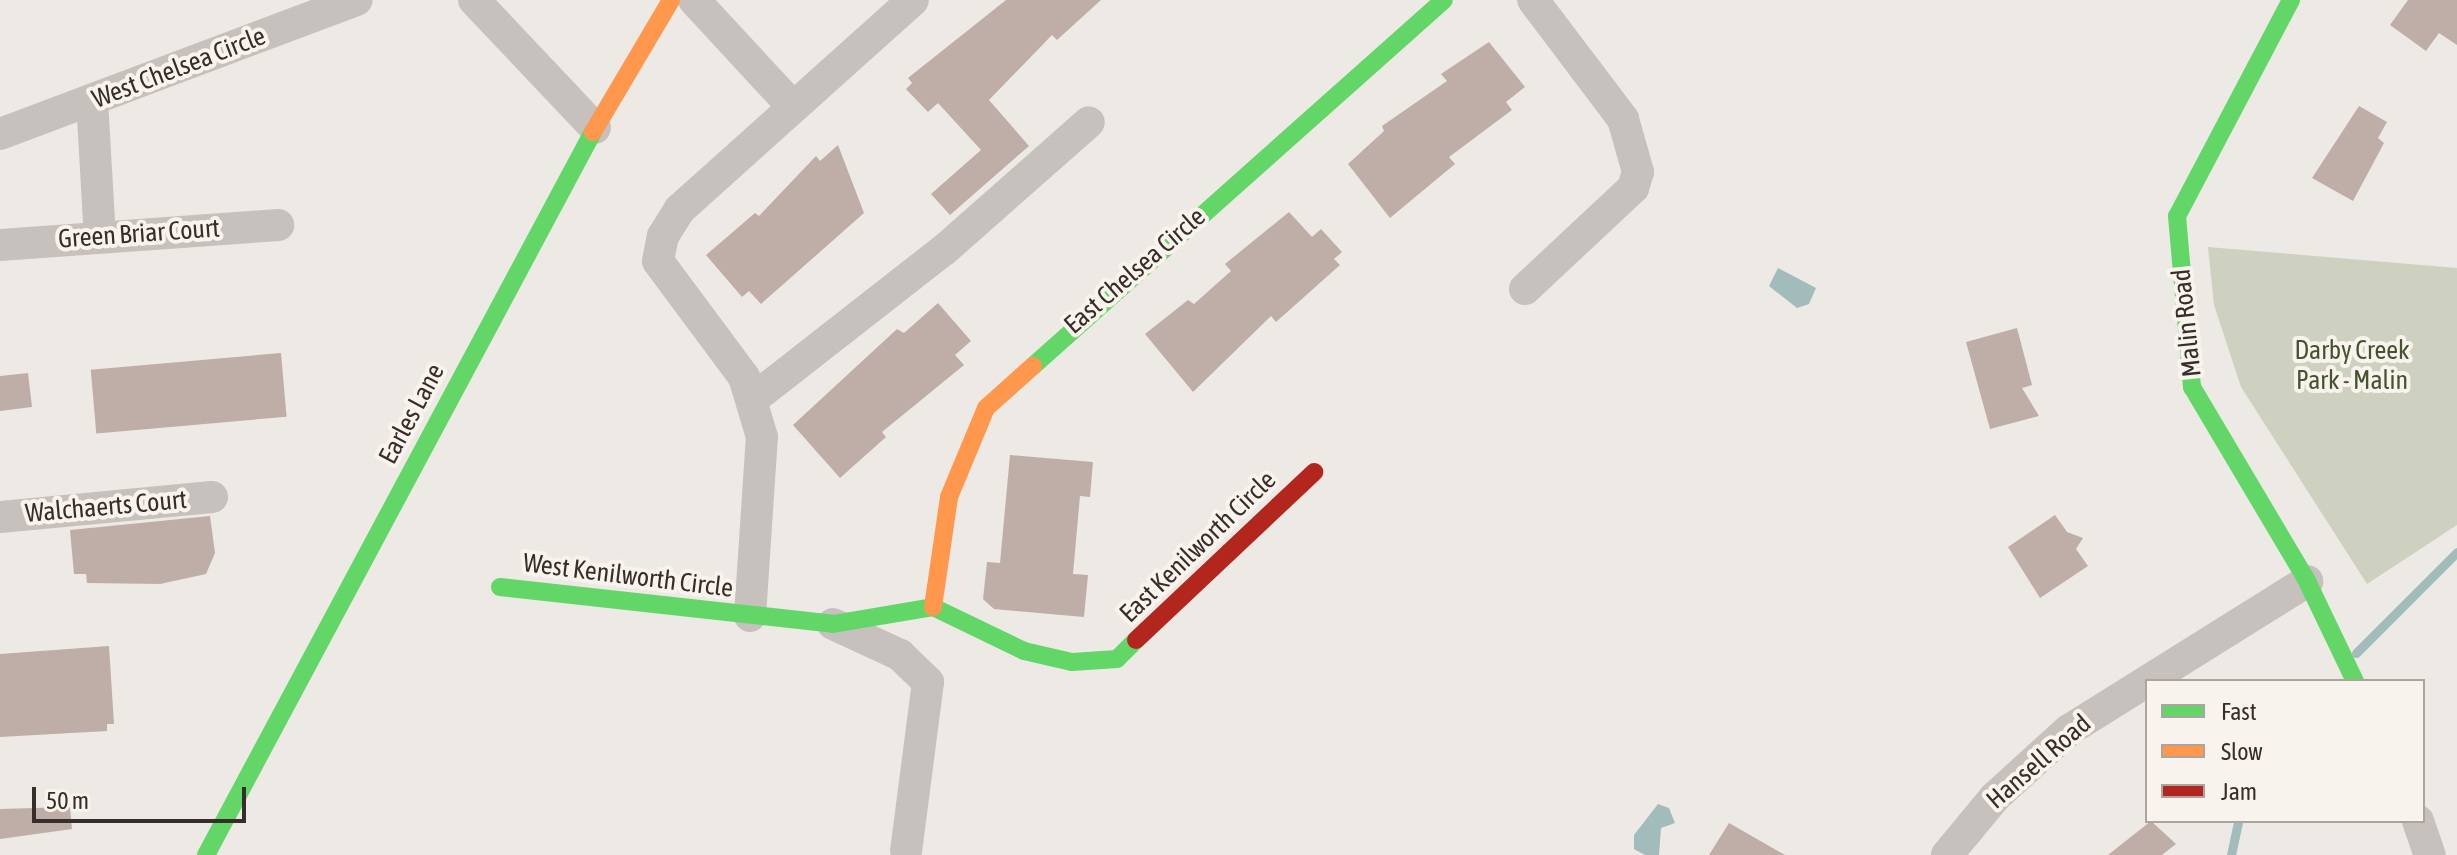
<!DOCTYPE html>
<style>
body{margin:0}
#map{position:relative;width:2457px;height:855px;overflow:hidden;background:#ede9e4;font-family:"Asap Condensed",sans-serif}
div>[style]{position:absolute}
.green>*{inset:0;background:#ced1bf}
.water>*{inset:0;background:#a2bcbc}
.stream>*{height:9px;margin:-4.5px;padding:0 4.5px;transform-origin:4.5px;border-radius:4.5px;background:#a2bcbc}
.building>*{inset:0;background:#bfaea8;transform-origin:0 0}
.street>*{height:32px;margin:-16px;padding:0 16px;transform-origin:16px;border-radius:16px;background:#c6c1bd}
.fast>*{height:18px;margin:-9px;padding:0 9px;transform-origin:9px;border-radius:9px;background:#63d668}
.slow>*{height:18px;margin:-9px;padding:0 9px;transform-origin:9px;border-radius:9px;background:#ff974d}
.jam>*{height:18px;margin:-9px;padding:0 9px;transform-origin:9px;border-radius:9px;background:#b3261e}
span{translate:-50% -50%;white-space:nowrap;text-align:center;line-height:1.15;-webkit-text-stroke:8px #f8f3ec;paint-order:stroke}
.street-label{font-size:26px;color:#372e2b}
.park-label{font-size:26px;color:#465331}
.legend{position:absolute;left:2145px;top:679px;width:280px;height:144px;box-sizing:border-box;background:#f8f3ec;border:2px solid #aba49f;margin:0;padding:10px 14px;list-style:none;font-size:24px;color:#372e2b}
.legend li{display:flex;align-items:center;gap:16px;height:40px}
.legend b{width:40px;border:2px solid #aba49f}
.scale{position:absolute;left:32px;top:787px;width:214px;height:36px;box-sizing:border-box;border:4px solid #372e2b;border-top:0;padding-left:10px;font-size:24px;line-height:28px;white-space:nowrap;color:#372e2b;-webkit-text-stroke:6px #f8f3ec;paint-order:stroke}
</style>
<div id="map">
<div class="green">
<div style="clip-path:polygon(2208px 247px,2457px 268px,2457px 525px,2367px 584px,2241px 387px,2214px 305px)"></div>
</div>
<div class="water">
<div style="clip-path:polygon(1778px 268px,1816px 288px,1809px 304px,1797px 308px,1769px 286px)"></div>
<div style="clip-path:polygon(1658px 804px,1669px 808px,1675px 823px,1661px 828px,1659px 855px,1645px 855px,1634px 849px,1634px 835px)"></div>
</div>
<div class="stream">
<div style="left:2356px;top:653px;width:143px;rotate:-45deg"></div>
<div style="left:2231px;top:855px;width:35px;rotate:-78deg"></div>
</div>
<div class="building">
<div style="clip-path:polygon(1006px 0,1101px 0,1057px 40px,1052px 35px,989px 100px,1029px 146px,950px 215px,931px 194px,981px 150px,938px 103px,928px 112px,906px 89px,912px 83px,908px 78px)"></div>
<div style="clip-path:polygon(2408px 0,2457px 0,2457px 45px,2439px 33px,2426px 51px,2390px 25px)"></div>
<div style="clip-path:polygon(1489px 42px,1525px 87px,1506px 102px,1512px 110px,1449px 157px,1455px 164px,1390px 218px,1348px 164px,1384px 131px,1382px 126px,1447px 81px,1441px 74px)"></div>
<div style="clip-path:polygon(2359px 106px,2387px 122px,2378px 138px,2384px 143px,2353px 201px,2312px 178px)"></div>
<div style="clip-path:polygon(838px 145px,864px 213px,761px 304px,749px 291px,742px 297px,706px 255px,755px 213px,759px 216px,816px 156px,820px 161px)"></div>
<div style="clip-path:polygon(1289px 212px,1312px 237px,1321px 229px,1342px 252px,1334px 259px,1340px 265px,1276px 322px,1271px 316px,1193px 392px,1145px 334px,1188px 300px,1194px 304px,1231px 271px,1225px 264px)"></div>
<div style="clip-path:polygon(938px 303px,971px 341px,955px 355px,964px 365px,882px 432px,886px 437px,840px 478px,793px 425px,897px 329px,904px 333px)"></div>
<div style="clip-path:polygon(2017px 328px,2032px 385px,2022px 388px,2039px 416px,1990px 429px,1966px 342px)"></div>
<div style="left:281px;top:353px;width:64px;height:191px;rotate:85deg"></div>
<div style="clip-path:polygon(28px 373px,32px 407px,0 411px,0 376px)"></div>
<div style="clip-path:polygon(1010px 455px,1093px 462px,1090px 497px,1080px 496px,1073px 574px,1088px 575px,1084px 617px,994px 609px,983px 599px,987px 562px,1000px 563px)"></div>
<div style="clip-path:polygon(2055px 515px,2067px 532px,2083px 538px,2076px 549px,2088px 566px,2040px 598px,2008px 547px)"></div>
<div style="clip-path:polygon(210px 516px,215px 553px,206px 574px,160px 584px,87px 583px,86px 574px,74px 574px,70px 530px)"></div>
<div style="clip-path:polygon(109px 646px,114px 724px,107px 724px,107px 731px,0 737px,0 654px)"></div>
<div style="clip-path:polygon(70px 807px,72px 829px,0 839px,0 809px)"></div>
<div style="clip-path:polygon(2151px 821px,2176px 844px,2162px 855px,2108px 855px)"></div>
<div style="clip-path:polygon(1729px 823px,1785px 855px,1709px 855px)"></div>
</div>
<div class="street">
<div style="left:474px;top:0;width:176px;rotate:46.6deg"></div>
<div style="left:694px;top:0;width:146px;rotate:47.2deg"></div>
<div style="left:92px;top:100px;width:137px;rotate:86.7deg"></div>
<div style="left:0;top:134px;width:381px;rotate:-20.6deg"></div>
<div style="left:0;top:245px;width:279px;rotate:-4.1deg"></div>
<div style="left:1525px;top:289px;width:148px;rotate:-43.1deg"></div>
<div style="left:1633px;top:188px;width:17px;rotate:-73deg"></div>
<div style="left:1638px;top:172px;width:55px;rotate:-105.8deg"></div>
<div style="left:1623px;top:119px;width:149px;rotate:-127.1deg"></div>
<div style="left:753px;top:399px;width:242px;rotate:-38deg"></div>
<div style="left:944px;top:250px;width:193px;rotate:-41.4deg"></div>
<div style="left:0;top:517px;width:213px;rotate:-5.4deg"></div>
<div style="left:750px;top:616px;width:179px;rotate:-86.2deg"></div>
<div style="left:762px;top:437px;width:63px;rotate:-106.7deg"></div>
<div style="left:744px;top:377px;width:144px;rotate:-126.6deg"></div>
<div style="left:658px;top:261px;width:25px;rotate:-79deg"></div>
<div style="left:663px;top:236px;width:31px;rotate:-58deg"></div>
<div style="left:679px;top:210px;width:314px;rotate:-41.9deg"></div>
<div style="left:833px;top:624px;width:74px;rotate:24.8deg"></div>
<div style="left:900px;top:655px;width:39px;rotate:44deg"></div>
<div style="left:928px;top:682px;width:170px;rotate:97.4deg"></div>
<div style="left:2418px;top:821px;width:36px;rotate:71deg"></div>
<div style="left:1947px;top:855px;width:75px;rotate:-50.4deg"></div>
<div style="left:1995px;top:797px;width:100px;rotate:-42.2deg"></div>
<div style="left:2069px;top:730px;width:281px;rotate:-32deg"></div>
</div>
<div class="fast">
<div style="left:2291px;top:0;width:244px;rotate:117.8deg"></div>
<div style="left:2177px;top:216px;width:172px;rotate:85deg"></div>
<div style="left:2192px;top:387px;width:226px;rotate:59.3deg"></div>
<div style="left:2307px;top:581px;width:111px;rotate:64.4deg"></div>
<div style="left:1033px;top:366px;width:550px;rotate:-41.69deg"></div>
<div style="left:500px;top:587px;width:335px;rotate:6.3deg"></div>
<div style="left:833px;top:624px;width:101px;rotate:-9.6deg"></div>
<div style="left:933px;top:607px;width:101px;rotate:25.8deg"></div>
<div style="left:1024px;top:651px;width:49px;rotate:12.9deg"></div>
<div style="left:1072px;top:662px;width:45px;rotate:-3.8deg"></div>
<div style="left:1117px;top:659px;width:27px;rotate:-45deg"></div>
<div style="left:206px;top:855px;width:820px;rotate:-61.84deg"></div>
</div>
<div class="slow">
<div style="left:593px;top:132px;width:153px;rotate:-59.4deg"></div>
<div style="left:933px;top:607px;width:111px;rotate:-81.7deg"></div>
<div style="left:949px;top:497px;width:96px;rotate:-67.4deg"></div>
<div style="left:986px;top:408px;width:63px;rotate:-41.8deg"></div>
</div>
<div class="jam">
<div style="left:1136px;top:640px;width:245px;rotate:-43.3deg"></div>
</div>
<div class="street-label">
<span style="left:179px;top:68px;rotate:-21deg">West Chelsea Circle</span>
<span style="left:139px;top:234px;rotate:-4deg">Green Briar Court</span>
<span style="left:1135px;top:271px;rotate:-41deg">East Chelsea Circle</span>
<span style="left:2187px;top:323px;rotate:-96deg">Malin Road</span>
<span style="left:412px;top:414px;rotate:-62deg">Earles Lane</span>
<span style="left:106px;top:507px;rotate:-5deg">Walchaerts Court</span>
<span style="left:1198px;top:547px;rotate:-44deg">East Kenilworth Circle</span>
<span style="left:628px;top:576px;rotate:7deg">West Kenilworth Circle</span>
<span style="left:2039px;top:762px;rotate:-41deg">Hansell Road</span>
</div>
<div class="park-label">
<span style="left:2352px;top:366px">Darby Creek<br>Park - Malin</span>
</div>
<ul class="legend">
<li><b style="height:10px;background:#63d668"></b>Fast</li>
<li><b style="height:10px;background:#ff974d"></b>Slow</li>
<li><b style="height:10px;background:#b3261e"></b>Jam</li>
</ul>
<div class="scale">50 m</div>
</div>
